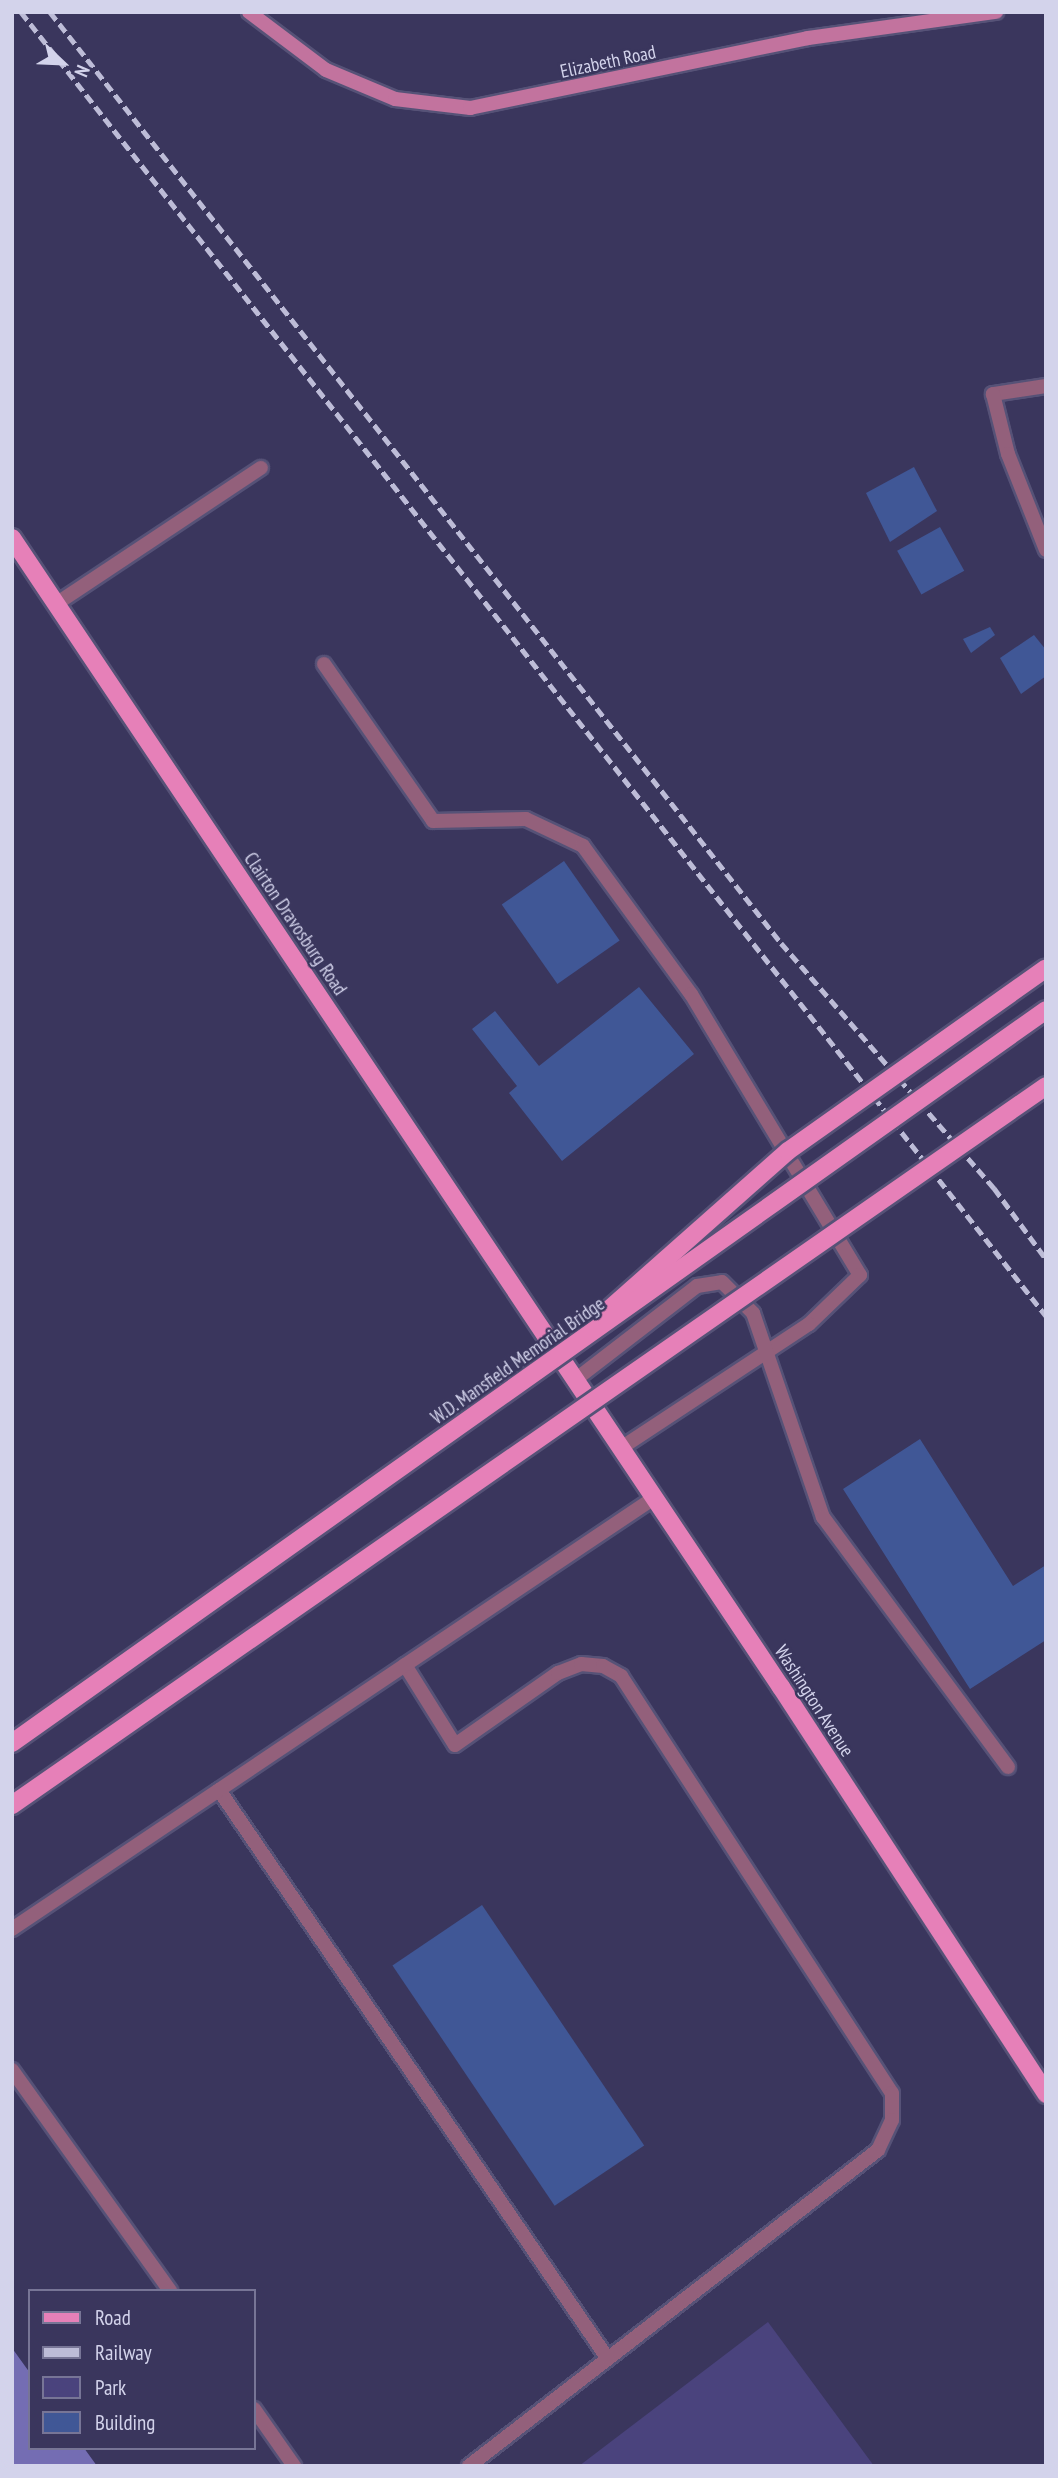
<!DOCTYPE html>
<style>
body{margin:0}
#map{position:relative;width:1058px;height:2478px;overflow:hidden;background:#3a365d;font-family:"PT Sans Narrow",sans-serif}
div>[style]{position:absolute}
.green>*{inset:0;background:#4a437d}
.water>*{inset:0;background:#746db3}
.building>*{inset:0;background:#405796;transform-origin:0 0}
.roads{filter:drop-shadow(2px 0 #565277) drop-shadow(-2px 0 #565277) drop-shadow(0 2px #565277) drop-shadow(0 -2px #565277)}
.lane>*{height:14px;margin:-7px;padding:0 7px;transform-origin:7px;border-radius:7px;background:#93607b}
.street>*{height:14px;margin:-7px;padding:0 7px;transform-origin:7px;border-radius:7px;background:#93607b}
.secondary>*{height:14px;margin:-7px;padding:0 7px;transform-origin:7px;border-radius:7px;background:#c2739e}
.primary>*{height:18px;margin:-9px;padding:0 9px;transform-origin:9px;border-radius:9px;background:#e680b8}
.rail>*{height:5px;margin-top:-2.5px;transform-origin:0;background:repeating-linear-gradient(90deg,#bdbcd7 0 10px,transparent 0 15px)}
.bridges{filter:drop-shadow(2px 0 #565277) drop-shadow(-2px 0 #565277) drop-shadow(0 2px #565277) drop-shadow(0 -2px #565277)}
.primary-bridge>*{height:18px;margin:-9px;padding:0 9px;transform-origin:9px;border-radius:9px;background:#e680b8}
span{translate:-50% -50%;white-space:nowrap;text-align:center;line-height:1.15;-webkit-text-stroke:5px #3a365d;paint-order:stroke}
.street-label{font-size:19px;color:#d3d3eb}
.frame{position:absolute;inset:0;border:14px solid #d3d3eb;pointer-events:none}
.legend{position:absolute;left:28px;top:2289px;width:228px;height:161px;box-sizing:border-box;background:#3a365d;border:2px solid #777596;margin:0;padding:9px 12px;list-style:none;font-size:21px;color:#d3d3eb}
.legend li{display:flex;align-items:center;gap:14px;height:35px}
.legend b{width:35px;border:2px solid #777596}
.north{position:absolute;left:28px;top:28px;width:70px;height:70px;-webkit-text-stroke:5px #3a365d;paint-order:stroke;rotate:113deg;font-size:19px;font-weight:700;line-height:28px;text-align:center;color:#d3d3eb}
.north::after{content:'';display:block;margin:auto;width:24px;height:32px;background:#d3d3eb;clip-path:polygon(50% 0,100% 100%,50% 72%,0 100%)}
</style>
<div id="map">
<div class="green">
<div style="clip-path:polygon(768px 2322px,874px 2466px,579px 2466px)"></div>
</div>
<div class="water">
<div style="clip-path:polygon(12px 2348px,30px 2373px,30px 2448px,84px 2448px,97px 2466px,12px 2466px)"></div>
</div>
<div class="building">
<div style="clip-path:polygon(914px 467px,937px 511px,890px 542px,866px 493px)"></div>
<div style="left:940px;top:527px;width:50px;height:49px;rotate:61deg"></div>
<div style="clip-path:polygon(990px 627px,995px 635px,971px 653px,963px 639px)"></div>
<div style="clip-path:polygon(1034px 635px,1046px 650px,1046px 676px,1021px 694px,1000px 658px)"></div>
<div style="left:564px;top:861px;width:97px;height:76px;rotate:55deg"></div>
<div style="clip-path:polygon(639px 987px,694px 1054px,562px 1161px,509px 1093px,517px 1086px,472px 1029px,495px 1011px,539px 1066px)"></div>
<div style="clip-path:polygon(920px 1439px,1013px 1586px,1046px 1565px,1046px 1640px,970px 1689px,843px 1489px)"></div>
<div style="left:482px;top:1905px;width:290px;height:108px;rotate:56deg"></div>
</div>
<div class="roads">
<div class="lane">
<div style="left:56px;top:604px;width:246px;rotate:-33.6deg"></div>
<div style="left:324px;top:664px;width:191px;rotate:55.2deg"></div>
<div style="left:433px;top:821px;width:93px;rotate:-1.2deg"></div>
<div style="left:526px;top:819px;width:63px;rotate:25.3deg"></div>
<div style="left:583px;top:846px;width:183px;rotate:53.9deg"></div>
<div style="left:691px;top:994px;width:328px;rotate:59deg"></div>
<div style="left:860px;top:1275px;width:71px;rotate:136.1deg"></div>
<div style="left:809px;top:1324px;width:225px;rotate:146.6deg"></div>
<div style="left:575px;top:1380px;width:154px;rotate:-37.6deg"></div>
<div style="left:697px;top:1286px;width:25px;rotate:-9deg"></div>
<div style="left:722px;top:1282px;width:44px;rotate:45deg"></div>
<div style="left:753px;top:1313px;width:216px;rotate:71.1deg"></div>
<div style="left:823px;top:1517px;width:311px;rotate:53.5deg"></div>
<div style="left:405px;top:1665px;width:94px;rotate:58deg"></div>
<div style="left:455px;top:1745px;width:126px;rotate:-35deg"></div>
<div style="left:558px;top:1673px;width:25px;rotate:-21deg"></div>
<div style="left:581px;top:1664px;width:22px;rotate:5deg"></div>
<div style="left:603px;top:1666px;width:21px;rotate:29deg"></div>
<div style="left:621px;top:1676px;width:497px;rotate:57deg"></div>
<div style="left:892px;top:2093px;width:27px;rotate:90deg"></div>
<div style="left:892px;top:2120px;width:33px;rotate:115deg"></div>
<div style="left:878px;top:2150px;width:517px;rotate:142.31deg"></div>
<div style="left:219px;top:1790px;width:689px;rotate:55.64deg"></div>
<div style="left:12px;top:1929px;width:773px;rotate:-33.88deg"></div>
<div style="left:12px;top:2070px;width:272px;rotate:54.4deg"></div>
<div style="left:254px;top:2409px;width:70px;rotate:54.9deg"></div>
</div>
<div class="street">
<div style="left:1046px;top:386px;width:54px;rotate:171.4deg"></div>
<div style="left:993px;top:394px;width:62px;rotate:76deg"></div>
<div style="left:1008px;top:454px;width:103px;rotate:68.4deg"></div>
</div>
<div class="secondary">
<div style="left:249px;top:12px;width:96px;rotate:37deg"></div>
<div style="left:326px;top:70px;width:75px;rotate:22.8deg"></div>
<div style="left:395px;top:99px;width:76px;rotate:6.8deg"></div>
<div style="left:470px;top:108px;width:345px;rotate:-11.7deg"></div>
<div style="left:808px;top:38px;width:190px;rotate:-7.9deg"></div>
</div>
<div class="primary">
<div style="left:12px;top:538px;width:1383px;rotate:56.21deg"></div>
<div style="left:781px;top:1687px;width:486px;rotate:56.9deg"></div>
</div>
</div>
<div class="rail">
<div style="left:21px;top:12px;width:1659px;rotate:51.83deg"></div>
<div style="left:50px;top:12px;width:1184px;rotate:51.86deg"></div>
<div style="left:781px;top:943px;width:325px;rotate:49deg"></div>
<div style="left:994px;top:1188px;width:88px;rotate:53.8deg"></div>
</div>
<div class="bridges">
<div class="primary-bridge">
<div style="left:605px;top:1313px;width:244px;rotate:-41.5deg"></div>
<div style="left:788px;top:1151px;width:316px;rotate:-35.3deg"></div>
<div style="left:12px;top:1743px;width:1267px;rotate:-35.33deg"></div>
<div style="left:12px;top:1805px;width:1259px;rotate:-34.81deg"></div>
</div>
</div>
<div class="street-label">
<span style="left:608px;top:62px;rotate:-12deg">Elizabeth Road</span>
<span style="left:295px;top:924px;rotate:56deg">Clairton Dravosburg Road</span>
<span style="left:518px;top:1361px;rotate:-35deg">W.D. Mansfield Memorial Bridge</span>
<span style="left:814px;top:1701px;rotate:57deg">Washington Avenue</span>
</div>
<div class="frame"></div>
<ul class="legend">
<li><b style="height:9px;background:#e680b8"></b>Road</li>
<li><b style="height:9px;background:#bdbcd7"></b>Railway</li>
<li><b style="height:19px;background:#4a437d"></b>Park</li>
<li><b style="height:19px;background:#405796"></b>Building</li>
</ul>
<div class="north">N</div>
</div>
